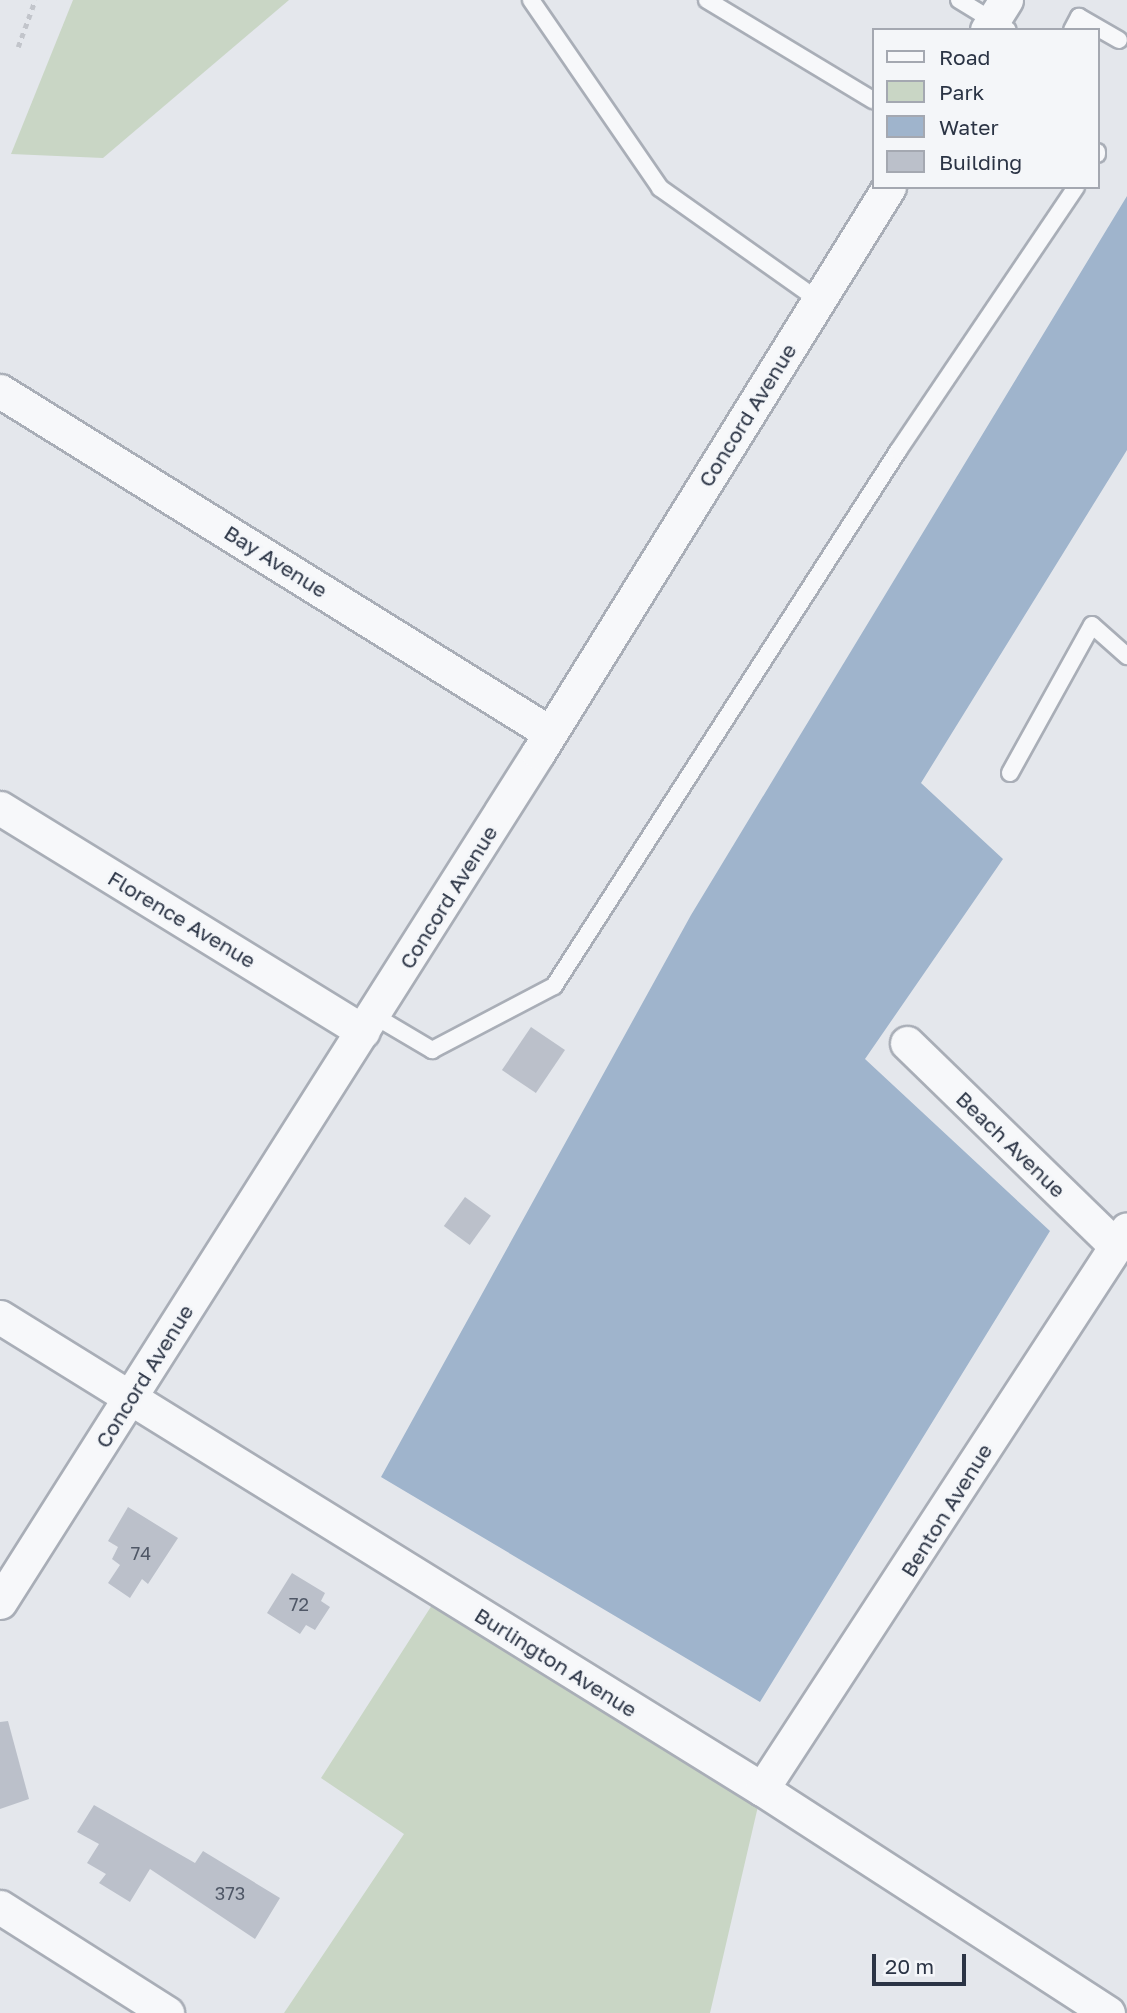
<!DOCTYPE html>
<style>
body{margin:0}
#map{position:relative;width:1127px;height:2013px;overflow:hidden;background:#e4e7ec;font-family:"Golos Text",sans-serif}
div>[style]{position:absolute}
.green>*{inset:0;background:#c9d6c5}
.water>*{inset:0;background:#9fb4cc}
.building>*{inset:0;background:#bbc0ca;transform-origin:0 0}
.path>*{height:4.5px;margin-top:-2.25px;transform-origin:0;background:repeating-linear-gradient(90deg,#c2c5cb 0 5px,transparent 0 10px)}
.roads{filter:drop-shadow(2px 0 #a9aeb7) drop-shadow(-2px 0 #a9aeb7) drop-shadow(0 2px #a9aeb7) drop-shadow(0 -2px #a9aeb7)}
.service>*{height:16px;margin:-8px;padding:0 8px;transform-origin:8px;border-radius:8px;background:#f7f8fa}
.minor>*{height:33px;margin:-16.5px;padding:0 16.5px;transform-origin:16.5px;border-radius:16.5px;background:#f7f8fa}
span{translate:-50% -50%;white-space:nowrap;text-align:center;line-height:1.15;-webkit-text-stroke:5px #f4f6f9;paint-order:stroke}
.number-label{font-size:18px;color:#4f5766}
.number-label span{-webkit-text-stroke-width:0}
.street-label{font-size:21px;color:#2b3445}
.legend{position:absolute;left:872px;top:28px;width:228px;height:161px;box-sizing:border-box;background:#f4f6f9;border:2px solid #a4a8b1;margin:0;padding:9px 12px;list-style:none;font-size:21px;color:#2b3445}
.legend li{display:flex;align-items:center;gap:14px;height:35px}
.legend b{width:35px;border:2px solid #a4a8b1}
.scale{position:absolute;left:872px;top:1954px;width:94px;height:32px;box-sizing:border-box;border:4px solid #2b3445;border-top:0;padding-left:9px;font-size:21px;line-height:24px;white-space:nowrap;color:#2b3445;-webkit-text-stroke:5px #f4f6f9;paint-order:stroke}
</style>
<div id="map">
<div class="green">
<div style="clip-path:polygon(73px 0,289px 0,103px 158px,11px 154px)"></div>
<div style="clip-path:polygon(441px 1591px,762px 1789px,710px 2013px,284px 2013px,404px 1834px,321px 1778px)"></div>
</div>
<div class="water">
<div style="clip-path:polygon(1127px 196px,1127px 450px,921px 783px,1003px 859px,865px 1059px,1050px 1231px,760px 1702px,381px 1477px,691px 915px)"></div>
</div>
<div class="building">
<div style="left:531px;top:1027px;width:41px;height:52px;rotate:34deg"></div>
<div style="left:465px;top:1197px;width:32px;height:36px;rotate:36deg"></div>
<div style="clip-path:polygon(128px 1507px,178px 1538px,148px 1584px,142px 1579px,130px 1598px,108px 1583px,120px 1565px,112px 1559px,118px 1547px,108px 1541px)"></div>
<div style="clip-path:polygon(292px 1573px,325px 1593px,321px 1601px,330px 1607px,315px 1630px,306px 1625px,300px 1634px,267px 1613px)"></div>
<div style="clip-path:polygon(8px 1721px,29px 1799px,0 1809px,0 1722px)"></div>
<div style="clip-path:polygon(94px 1805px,195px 1863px,203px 1851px,280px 1898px,255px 1939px,150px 1869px,130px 1902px,99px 1883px,106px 1874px,87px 1863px,99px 1844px,77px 1832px)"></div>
</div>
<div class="path">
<div style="left:18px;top:47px;width:50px;rotate:-70.1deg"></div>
</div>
<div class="roads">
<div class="service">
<div style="left:531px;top:0;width:228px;rotate:55.5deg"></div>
<div style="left:660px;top:188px;width:194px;rotate:35.3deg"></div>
<div style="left:707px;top:0;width:194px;rotate:31.1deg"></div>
<div style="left:959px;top:0;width:57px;rotate:31.5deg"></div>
<div style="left:1072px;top:30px;width:15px;rotate:-62deg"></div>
<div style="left:1079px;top:17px;width:46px;rotate:29.9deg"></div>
<div style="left:1097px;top:152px;width:2px;rotate:90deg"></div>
<div style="left:1010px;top:773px;width:169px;rotate:-61deg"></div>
<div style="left:1092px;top:625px;width:47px;rotate:41.5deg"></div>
<div style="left:373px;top:1015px;width:69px;rotate:30.7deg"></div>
<div style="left:432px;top:1050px;width:138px;rotate:-27.7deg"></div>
<div style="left:554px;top:986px;width:636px;rotate:-57.26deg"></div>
<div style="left:898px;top:451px;width:318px;rotate:-56deg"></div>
</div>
<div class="minor">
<div style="left:987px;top:30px;width:36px;rotate:-58deg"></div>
<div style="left:0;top:391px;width:648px;rotate:31.87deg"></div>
<div style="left:0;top:808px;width:426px;rotate:31.6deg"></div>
<div style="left:907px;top:1043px;width:291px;rotate:44.2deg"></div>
<div style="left:0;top:1317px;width:896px;rotate:31.78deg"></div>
<div style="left:762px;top:1789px;width:412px;rotate:32.9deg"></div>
<div style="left:0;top:1602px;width:1005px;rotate:-57.64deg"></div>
<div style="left:538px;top:753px;width:666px;rotate:-58.2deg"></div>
<div style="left:762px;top:1789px;width:668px;rotate:-56.9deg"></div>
<div style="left:0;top:1907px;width:198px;rotate:32.4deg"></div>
</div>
</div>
<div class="number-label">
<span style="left:141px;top:1553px">74</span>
<span style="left:299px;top:1604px">72</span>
<span style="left:230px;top:1893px">373</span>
</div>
<div class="street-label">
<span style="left:747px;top:415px;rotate:-58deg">Concord Avenue</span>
<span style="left:276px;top:561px;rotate:32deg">Bay Avenue</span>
<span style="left:448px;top:897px;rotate:-58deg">Concord Avenue</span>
<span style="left:182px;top:919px;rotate:31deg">Florence Avenue</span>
<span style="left:1011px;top:1144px;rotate:44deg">Beach Avenue</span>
<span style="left:144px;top:1376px;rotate:-58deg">Concord Avenue</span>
<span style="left:946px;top:1510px;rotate:-58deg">Benton Avenue</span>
<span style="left:556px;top:1662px;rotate:32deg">Burlington Avenue</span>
</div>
<ul class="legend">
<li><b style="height:9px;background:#f7f8fa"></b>Road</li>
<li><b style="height:19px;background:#c9d6c5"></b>Park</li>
<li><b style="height:19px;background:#9fb4cc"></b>Water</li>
<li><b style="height:19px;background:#bbc0ca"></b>Building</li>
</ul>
<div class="scale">20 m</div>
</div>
